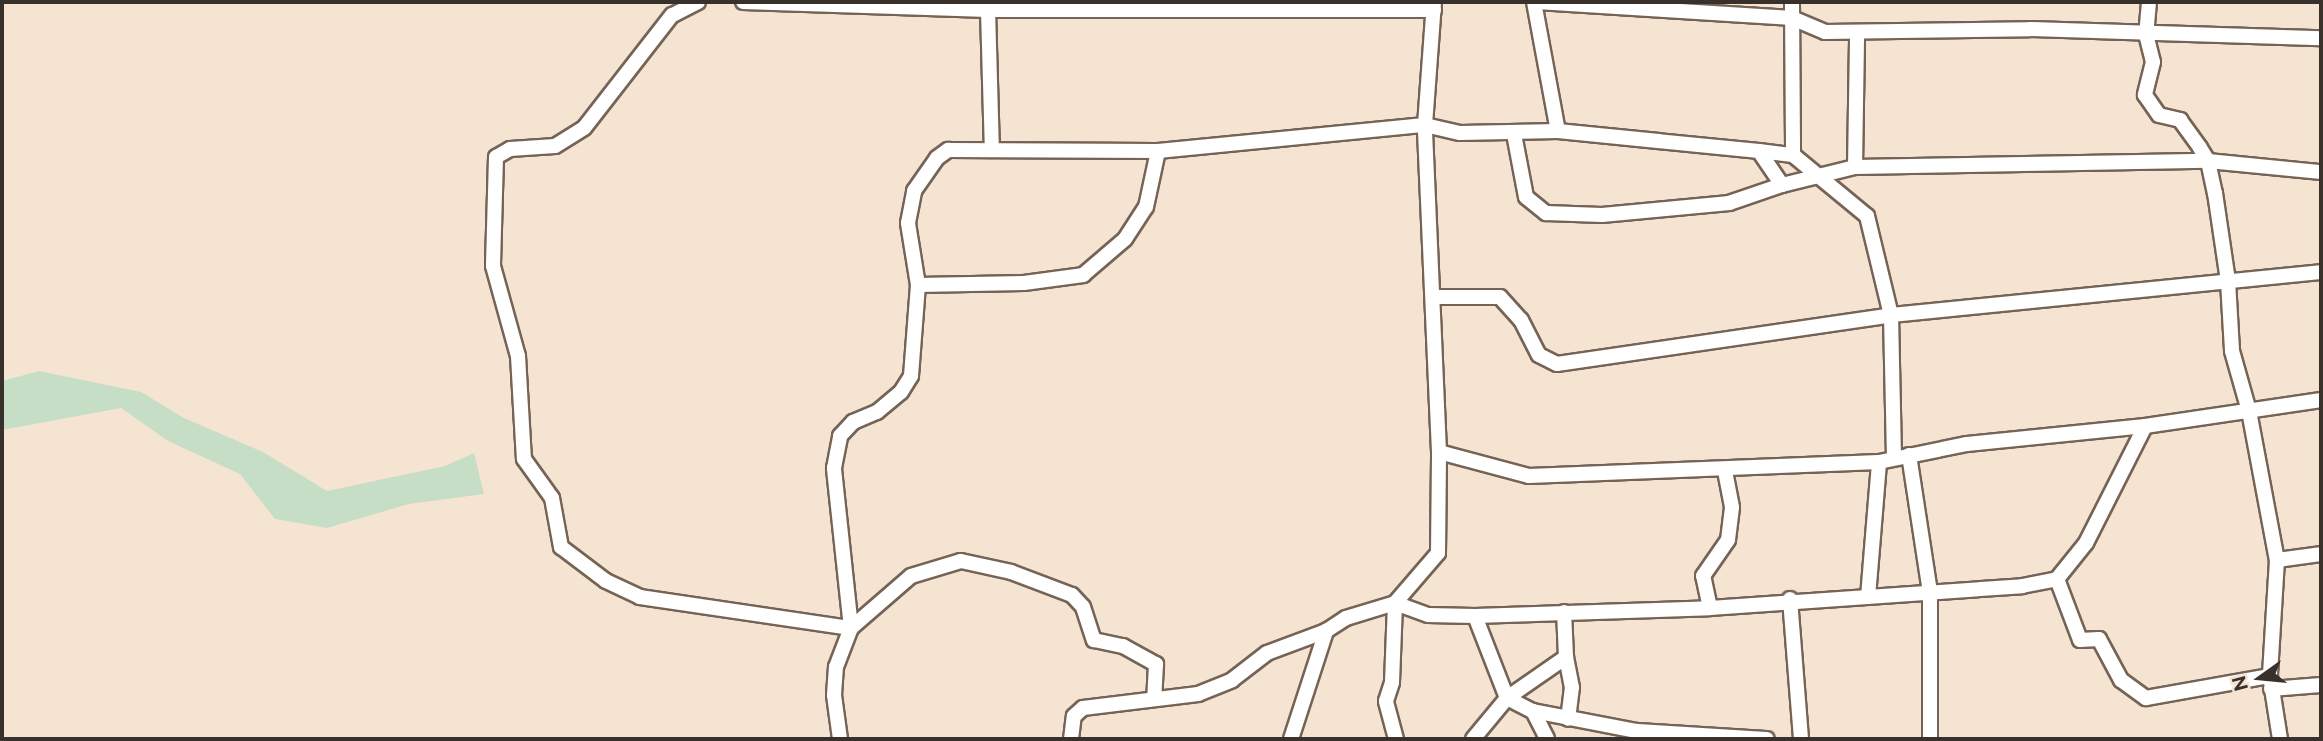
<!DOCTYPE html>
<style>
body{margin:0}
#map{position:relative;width:2323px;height:741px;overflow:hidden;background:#f6e4d3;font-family:Raleway,sans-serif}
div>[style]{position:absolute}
.green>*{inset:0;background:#c7dec6}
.roads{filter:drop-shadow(2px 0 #756456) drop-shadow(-2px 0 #756456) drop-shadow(0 2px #756456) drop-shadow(0 -2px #756456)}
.minor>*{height:14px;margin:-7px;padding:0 7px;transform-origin:7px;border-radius:7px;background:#fff}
span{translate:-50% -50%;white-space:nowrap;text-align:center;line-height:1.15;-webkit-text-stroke:7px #f6e4d3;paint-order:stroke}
.frame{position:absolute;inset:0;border:4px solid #38302a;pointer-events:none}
.north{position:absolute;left:2225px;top:643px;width:70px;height:70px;-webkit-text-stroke:5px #f6e4d3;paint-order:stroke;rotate:255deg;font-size:19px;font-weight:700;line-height:28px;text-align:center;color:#38302a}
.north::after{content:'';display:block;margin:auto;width:24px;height:32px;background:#38302a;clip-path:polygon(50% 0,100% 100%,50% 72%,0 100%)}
</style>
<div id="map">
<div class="green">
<div style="clip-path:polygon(39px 371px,141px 392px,184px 418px,263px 452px,327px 491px,445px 466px,474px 453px,484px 494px,409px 504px,327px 528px,275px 519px,240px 474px,168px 441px,121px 408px,2px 430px,2px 381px)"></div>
</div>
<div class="roads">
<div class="minor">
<div style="left:698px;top:2px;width:29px;rotate:153deg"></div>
<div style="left:672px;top:15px;width:143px;rotate:127.9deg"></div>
<div style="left:584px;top:128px;width:34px;rotate:148deg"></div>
<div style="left:555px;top:146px;width:45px;rotate:176.2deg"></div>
<div style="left:510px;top:149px;width:16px;rotate:150deg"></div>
<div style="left:496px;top:157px;width:109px;rotate:91.6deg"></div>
<div style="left:493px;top:266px;width:93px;rotate:74.5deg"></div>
<div style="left:518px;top:356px;width:103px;rotate:86.7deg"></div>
<div style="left:524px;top:459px;width:48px;rotate:54.3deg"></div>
<div style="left:552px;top:498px;width:50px;rotate:79.6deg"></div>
<div style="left:561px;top:547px;width:56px;rotate:37.1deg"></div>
<div style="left:606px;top:581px;width:38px;rotate:25deg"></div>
<div style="left:640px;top:597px;width:213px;rotate:8.4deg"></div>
<div style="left:851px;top:628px;width:161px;rotate:-96.1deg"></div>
<div style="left:834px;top:468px;width:33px;rotate:-79deg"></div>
<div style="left:840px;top:436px;width:19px;rotate:-47deg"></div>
<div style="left:853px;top:422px;width:26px;rotate:-23deg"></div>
<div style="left:877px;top:412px;width:31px;rotate:-40deg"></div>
<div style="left:901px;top:392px;width:19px;rotate:-58deg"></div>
<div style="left:911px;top:376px;width:91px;rotate:-85.6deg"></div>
<div style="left:918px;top:285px;width:63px;rotate:-99.2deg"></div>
<div style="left:908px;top:223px;width:33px;rotate:-79deg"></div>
<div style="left:914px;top:191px;width:40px;rotate:-55.1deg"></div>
<div style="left:937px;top:158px;width:14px;rotate:-36deg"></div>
<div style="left:948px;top:150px;width:210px;rotate:0.3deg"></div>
<div style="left:1158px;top:151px;width:268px;rotate:-5.6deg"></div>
<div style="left:1425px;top:125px;width:36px;rotate:13deg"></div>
<div style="left:1460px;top:133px;width:98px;rotate:-1.2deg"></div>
<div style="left:1558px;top:131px;width:202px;rotate:5.7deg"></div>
<div style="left:1759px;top:151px;width:41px;rotate:55.9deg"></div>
<div style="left:1782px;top:185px;width:75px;rotate:-13.9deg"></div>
<div style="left:1855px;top:167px;width:353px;rotate:-1deg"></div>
<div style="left:2208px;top:161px;width:114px;rotate:5.6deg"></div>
<div style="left:743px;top:2px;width:245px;rotate:1.9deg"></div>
<div style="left:988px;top:10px;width:446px"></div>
<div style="left:1534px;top:2px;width:131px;rotate:79.5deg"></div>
<div style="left:1537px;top:2px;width:256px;rotate:3.6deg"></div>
<div style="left:1792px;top:18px;width:36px;rotate:23deg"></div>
<div style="left:1825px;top:32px;width:205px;rotate:-0.8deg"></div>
<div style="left:2030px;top:29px;width:291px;rotate:1.8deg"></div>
<div style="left:1792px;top:2px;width:153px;rotate:89.6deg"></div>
<div style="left:2149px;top:2px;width:32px;rotate:95deg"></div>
<div style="left:2146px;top:34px;width:29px;rotate:76deg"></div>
<div style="left:2153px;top:62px;width:34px;rotate:104deg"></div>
<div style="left:2145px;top:95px;width:24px;rotate:55deg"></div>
<div style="left:2159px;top:115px;width:22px;rotate:13deg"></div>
<div style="left:2180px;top:120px;width:34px;rotate:54deg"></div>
<div style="left:2200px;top:148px;width:15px;rotate:58deg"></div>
<div style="left:2208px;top:161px;width:33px;rotate:78deg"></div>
<div style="left:2215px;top:193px;width:89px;rotate:81.6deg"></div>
<div style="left:2228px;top:281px;width:70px;rotate:86.7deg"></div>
<div style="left:2232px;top:351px;width:62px;rotate:74.2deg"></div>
<div style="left:2249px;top:411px;width:152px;rotate:79.4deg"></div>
<div style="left:2277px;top:560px;width:116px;rotate:93.5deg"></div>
<div style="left:2270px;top:676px;width:64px;rotate:81deg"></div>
<div style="left:988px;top:10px;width:140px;rotate:88.4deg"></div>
<div style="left:1514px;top:134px;width:64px;rotate:79.2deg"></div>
<div style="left:1526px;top:197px;width:26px;rotate:39deg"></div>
<div style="left:1546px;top:213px;width:56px;rotate:2deg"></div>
<div style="left:1602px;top:215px;width:128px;rotate:-5.4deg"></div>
<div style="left:1729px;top:203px;width:56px;rotate:-18.8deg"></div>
<div style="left:1759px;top:151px;width:34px;rotate:7deg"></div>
<div style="left:1793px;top:155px;width:96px;rotate:39.5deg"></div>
<div style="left:1867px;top:216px;width:102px;rotate:76.4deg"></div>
<div style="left:1891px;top:315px;width:432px;rotate:-5.7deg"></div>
<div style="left:1855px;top:167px;width:134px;rotate:-89.1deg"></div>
<div style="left:918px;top:285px;width:106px;rotate:-1.1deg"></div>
<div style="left:1024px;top:283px;width:60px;rotate:-7.7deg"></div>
<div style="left:1083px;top:275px;width:55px;rotate:-40.6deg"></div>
<div style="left:1125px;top:239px;width:38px;rotate:-57deg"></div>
<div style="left:1146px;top:207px;width:57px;rotate:-77.9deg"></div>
<div style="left:1434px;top:297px;width:66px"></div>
<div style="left:1500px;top:297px;width:31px;rotate:48deg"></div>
<div style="left:1521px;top:320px;width:39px;rotate:63deg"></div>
<div style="left:1539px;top:355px;width:20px;rotate:27deg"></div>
<div style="left:1557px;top:364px;width:338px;rotate:-8.3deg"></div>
<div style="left:1891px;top:315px;width:142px;rotate:88.8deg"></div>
<div style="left:1439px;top:452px;width:93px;rotate:14.9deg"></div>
<div style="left:1529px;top:476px;width:350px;rotate:-2.3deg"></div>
<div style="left:1879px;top:462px;width:90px;rotate:-11.6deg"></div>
<div style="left:1967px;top:444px;width:179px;rotate:-5.8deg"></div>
<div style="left:2145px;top:426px;width:178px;rotate:-8.4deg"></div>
<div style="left:1909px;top:455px;width:140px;rotate:81.3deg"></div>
<div style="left:1930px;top:593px;width:146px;rotate:90deg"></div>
<div style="left:2277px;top:560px;width:44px;rotate:-7.8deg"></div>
<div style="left:2057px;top:579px;width:65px;rotate:69.3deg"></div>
<div style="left:2080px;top:640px;width:19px;rotate:-3deg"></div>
<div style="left:2099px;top:639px;width:47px;rotate:61.8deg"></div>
<div style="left:2121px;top:680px;width:31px;rotate:36deg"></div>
<div style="left:2146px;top:698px;width:126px;rotate:-10.1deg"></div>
<div style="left:1868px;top:597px;width:135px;rotate:-85.3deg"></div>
<div style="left:1790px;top:599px;width:140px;rotate:85.5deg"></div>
<div style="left:1710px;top:608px;width:33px;rotate:-102deg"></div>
<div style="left:1703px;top:576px;width:44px;rotate:-55.2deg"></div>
<div style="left:1728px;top:540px;width:33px;rotate:-83deg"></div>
<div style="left:1732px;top:507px;width:38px;rotate:-101deg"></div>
<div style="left:1475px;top:616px;width:235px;rotate:-1.9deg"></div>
<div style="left:1710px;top:608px;width:313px;rotate:-4deg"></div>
<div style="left:2022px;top:586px;width:36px;rotate:-11deg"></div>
<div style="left:2057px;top:579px;width:46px;rotate:-51.1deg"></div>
<div style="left:2086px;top:543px;width:131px;rotate:-63.2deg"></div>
<div style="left:1566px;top:657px;width:31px;rotate:79deg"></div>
<div style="left:1572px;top:687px;width:32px;rotate:97deg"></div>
<div style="left:2271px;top:689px;width:50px;rotate:-4.6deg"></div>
<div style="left:1533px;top:711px;width:106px;rotate:10.9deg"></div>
<div style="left:1637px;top:731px;width:130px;rotate:3.5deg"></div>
<div style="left:840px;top:739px;width:44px;rotate:-97.8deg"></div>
<div style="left:834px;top:695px;width:28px;rotate:-86deg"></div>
<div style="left:836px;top:667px;width:42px;rotate:-69deg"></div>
<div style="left:851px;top:628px;width:79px;rotate:-40.9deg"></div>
<div style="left:911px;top:576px;width:52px;rotate:-16.7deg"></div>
<div style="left:961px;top:561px;width:51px;rotate:12.4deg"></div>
<div style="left:1011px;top:572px;width:65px;rotate:20.7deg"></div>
<div style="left:1072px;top:595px;width:16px;rotate:47deg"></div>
<div style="left:1083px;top:607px;width:35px;rotate:72deg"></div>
<div style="left:1094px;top:640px;width:30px;rotate:12deg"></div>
<div style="left:1123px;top:646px;width:38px;rotate:29deg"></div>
<div style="left:1156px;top:664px;width:34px;rotate:93deg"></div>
<div style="left:1071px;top:739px;width:23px;rotate:-83deg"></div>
<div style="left:1074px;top:716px;width:12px;rotate:-42deg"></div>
<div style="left:1083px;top:708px;width:116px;rotate:-6.9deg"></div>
<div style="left:1198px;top:694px;width:37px;rotate:-22deg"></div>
<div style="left:1232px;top:680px;width:44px;rotate:-37.6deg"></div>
<div style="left:1267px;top:653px;width:63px;rotate:-20.4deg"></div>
<div style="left:1326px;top:631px;width:24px;rotate:-33deg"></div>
<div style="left:1346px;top:618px;width:51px;rotate:-17deg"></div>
<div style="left:1395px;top:603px;width:35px;rotate:20deg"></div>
<div style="left:1428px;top:615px;width:47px;rotate:1.2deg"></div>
<div style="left:1475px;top:616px;width:88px;rotate:68.7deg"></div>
<div style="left:1507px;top:698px;width:29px;rotate:27deg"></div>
<div style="left:1533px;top:711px;width:31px;rotate:63deg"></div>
<div style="left:1291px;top:739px;width:114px;rotate:-72deg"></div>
<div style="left:1396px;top:739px;width:39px;rotate:-105deg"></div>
<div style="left:1386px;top:701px;width:20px;rotate:-72deg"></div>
<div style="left:1392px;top:682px;width:79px;rotate:-87.8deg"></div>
<div style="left:1395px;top:603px;width:66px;rotate:-49.3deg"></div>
<div style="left:1438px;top:553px;width:101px;rotate:-89.4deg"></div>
<div style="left:1439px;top:452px;width:327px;rotate:-92.5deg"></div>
<div style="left:1425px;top:125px;width:123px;rotate:-85.8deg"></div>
<div style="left:1473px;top:739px;width:53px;rotate:-50.3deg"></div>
<div style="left:1507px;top:698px;width:72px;rotate:-34.8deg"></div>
<div style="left:1566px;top:657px;width:45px;rotate:-92.5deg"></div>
</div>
</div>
<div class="frame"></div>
<div class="north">N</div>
</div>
